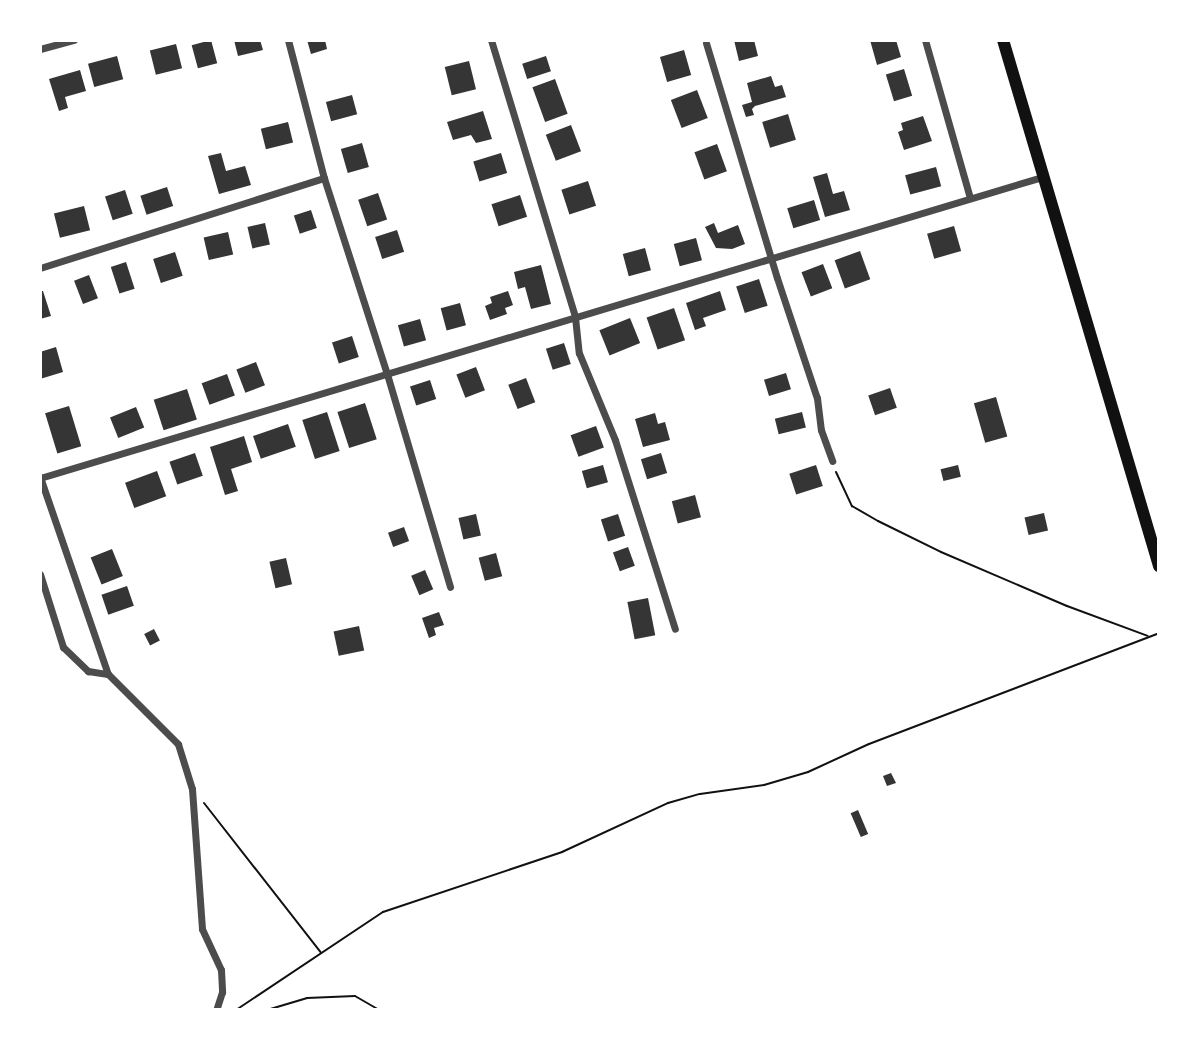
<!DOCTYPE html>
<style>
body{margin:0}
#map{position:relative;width:1199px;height:1050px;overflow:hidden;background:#fff;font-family:"Exo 2",sans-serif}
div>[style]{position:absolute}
.building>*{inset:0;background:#353535;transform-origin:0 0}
.path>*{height:2px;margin:-1px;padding:0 1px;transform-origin:1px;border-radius:1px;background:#111}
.minor>*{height:7px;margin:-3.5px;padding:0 3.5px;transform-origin:3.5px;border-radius:3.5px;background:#4c4c4c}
.trunk>*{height:12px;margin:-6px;padding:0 6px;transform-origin:6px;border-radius:6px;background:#111}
span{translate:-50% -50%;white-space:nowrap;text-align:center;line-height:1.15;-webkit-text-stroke:7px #fff;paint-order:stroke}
.frame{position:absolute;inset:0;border:42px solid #fff;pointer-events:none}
</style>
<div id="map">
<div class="building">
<div style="left:211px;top:40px;width:24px;height:20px;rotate:75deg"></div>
<div style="clip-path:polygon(234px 40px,260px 40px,263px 50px,238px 56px)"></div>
<div style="clip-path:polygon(307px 40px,325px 40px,327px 49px,311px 54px)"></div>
<div style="clip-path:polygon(734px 40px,754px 40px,758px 56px,739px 61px)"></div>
<div style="clip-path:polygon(870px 40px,896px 40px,901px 57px,877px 65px)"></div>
<div style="left:176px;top:44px;width:25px;height:27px;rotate:76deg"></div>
<div style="left:684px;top:50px;width:26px;height:25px;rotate:74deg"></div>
<div style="left:117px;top:56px;width:24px;height:30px;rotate:75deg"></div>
<div style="left:546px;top:56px;width:16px;height:25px;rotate:72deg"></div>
<div style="left:469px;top:61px;width:29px;height:25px;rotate:76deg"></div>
<div style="left:904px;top:69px;width:28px;height:19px;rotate:73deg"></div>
<div style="clip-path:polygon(80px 70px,86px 91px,65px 97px,68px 108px,59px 111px,49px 79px)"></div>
<div style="clip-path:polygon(771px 76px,775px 87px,782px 85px,786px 97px,755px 106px,752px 109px,754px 115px,746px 117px,742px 105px,752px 102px,747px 83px)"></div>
<div style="left:555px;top:79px;width:37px;height:24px;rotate:70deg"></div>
<div style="left:697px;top:90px;width:30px;height:28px;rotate:69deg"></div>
<div style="left:352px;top:95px;width:20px;height:27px;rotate:75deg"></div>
<div style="clip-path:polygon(483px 111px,492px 139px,476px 143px,471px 135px,453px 140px,447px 122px)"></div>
<div style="left:788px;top:114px;width:27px;height:27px;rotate:73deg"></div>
<div style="clip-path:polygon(923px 116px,932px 141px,904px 150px,898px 132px,903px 130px,901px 123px)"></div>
<div style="left:288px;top:122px;width:21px;height:28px;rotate:76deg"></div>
<div style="left:571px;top:125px;width:28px;height:27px;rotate:69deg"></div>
<div style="left:362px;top:143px;width:25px;height:22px;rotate:74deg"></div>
<div style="left:717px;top:144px;width:29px;height:24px;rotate:70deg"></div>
<div style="clip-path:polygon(221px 153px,226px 171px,245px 166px,251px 185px,219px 194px,208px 156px)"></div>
<div style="left:501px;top:153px;width:21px;height:29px;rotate:73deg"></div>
<div style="left:936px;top:167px;width:20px;height:32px;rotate:75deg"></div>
<div style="clip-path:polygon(827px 173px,833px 194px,844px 191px,850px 210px,825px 217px,813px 177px)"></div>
<div style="left:588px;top:181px;width:26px;height:28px;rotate:72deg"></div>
<div style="left:167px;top:187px;width:20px;height:28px;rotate:72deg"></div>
<div style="left:125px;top:190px;width:25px;height:21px;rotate:72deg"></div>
<div style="left:378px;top:193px;width:28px;height:21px;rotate:71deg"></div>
<div style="left:520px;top:195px;width:23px;height:30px;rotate:72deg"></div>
<div style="left:814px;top:200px;width:21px;height:28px;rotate:73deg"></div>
<div style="left:84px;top:206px;width:25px;height:31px;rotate:76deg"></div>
<div style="left:311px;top:210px;width:19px;height:18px;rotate:72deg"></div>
<div style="left:265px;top:223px;width:22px;height:18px;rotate:77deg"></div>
<div style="clip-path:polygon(714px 223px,718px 233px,738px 225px,745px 244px,732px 249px,716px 248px,705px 227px)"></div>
<div style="left:954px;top:226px;width:26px;height:28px;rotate:74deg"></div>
<div style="left:397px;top:230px;width:23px;height:23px;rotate:72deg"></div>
<div style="left:228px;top:232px;width:23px;height:25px;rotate:77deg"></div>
<div style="left:696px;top:238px;width:23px;height:23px;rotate:75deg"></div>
<div style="left:645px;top:248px;width:23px;height:23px;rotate:75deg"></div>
<div style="left:860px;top:251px;width:30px;height:27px;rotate:70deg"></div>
<div style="left:175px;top:252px;width:25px;height:23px;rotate:72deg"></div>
<div style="left:126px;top:262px;width:28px;height:16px;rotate:72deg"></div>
<div style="left:823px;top:264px;width:26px;height:23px;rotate:69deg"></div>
<div style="clip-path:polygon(541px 265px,551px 304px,531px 309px,525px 287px,518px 289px,514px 272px)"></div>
<div style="left:89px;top:275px;width:25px;height:16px;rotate:69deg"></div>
<div style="left:759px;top:279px;width:28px;height:24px;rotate:72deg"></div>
<div style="clip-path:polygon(40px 291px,43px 291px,51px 316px,40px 319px)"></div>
<div style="clip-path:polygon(508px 291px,513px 305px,505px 308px,507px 314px,490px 320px,485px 306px,492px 303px,490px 297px)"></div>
<div style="clip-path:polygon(720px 291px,726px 310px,703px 318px,706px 326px,695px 330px,686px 303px)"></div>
<div style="left:460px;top:303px;width:23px;height:20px;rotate:75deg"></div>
<div style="left:674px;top:308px;width:34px;height:29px;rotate:71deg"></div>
<div style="left:630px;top:318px;width:27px;height:33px;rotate:68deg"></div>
<div style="left:420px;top:319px;width:22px;height:23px;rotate:74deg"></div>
<div style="left:352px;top:336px;width:22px;height:21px;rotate:72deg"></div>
<div style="left:564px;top:343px;width:22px;height:19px;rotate:72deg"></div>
<div style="clip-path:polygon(56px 347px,63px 372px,40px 379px,40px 352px)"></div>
<div style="left:256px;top:362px;width:25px;height:21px;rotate:69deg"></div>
<div style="left:476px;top:367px;width:25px;height:21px;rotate:69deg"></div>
<div style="left:786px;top:373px;width:17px;height:23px;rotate:73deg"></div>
<div style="left:227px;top:374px;width:23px;height:27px;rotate:70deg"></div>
<div style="left:526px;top:378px;width:26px;height:19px;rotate:69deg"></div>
<div style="left:430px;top:380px;width:20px;height:21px;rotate:72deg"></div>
<div style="left:890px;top:388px;width:21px;height:23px;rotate:71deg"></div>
<div style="left:187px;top:389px;width:32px;height:35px;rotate:72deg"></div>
<div style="left:996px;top:397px;width:41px;height:23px;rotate:74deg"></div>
<div style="left:365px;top:403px;width:38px;height:29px;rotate:72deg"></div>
<div style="left:69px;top:406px;width:42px;height:25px;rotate:73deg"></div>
<div style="left:136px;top:407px;width:22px;height:28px;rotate:68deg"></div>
<div style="left:327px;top:412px;width:41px;height:26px;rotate:72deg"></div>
<div style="left:802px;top:412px;width:16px;height:28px;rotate:76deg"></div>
<div style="clip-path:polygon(655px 413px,658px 424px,665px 422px,670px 440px,643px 447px,635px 419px)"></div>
<div style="left:288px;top:424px;width:24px;height:37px;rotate:71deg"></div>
<div style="left:596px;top:426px;width:23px;height:27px;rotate:70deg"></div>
<div style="clip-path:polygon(244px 436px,252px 462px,231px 469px,238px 491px,225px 495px,210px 447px)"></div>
<div style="left:195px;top:453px;width:24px;height:27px;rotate:71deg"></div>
<div style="left:661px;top:453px;width:21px;height:21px;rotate:73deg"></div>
<div style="left:603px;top:465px;width:18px;height:22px;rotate:74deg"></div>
<div style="left:816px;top:465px;width:22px;height:28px;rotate:72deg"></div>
<div style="left:958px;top:465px;width:12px;height:18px;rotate:76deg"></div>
<div style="left:157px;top:471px;width:27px;height:34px;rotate:70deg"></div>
<div style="left:695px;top:495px;width:23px;height:24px;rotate:75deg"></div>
<div style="left:1044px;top:513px;width:18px;height:20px;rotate:77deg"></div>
<div style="left:476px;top:514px;width:22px;height:18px;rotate:77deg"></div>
<div style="left:618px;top:514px;width:23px;height:18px;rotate:72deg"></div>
<div style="left:404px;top:527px;width:15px;height:17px;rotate:70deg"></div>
<div style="left:628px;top:547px;width:20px;height:16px;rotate:70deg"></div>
<div style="left:112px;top:549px;width:29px;height:23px;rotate:68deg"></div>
<div style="left:496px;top:553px;width:24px;height:18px;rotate:75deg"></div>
<div style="left:286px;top:558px;width:27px;height:17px;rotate:77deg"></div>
<div style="left:425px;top:570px;width:21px;height:15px;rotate:67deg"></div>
<div style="left:127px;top:586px;width:21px;height:27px;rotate:71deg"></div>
<div style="left:648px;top:598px;width:38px;height:21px;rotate:79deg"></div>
<div style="clip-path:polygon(439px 612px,444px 625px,434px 628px,436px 635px,429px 638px,422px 618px)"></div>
<div style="left:359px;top:626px;width:25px;height:26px;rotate:78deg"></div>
<div style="left:154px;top:629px;width:13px;height:11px;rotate:63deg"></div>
<div style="clip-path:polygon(891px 773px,896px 783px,887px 786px,883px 776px)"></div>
<div style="left:858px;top:810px;width:26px;height:8px;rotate:67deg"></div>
</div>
<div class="path">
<div style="left:836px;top:472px;width:38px;rotate:65deg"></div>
<div style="left:852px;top:506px;width:30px;rotate:30deg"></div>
<div style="left:878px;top:521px;width:70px;rotate:26.2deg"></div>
<div style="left:941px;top:552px;width:137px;rotate:23.2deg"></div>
<div style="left:1067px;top:606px;width:86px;rotate:20.3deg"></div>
<div style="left:204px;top:803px;width:190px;rotate:52deg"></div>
<div style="left:236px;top:1010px;width:177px;rotate:-33.7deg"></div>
<div style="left:383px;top:912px;width:189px;rotate:-18.5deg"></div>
<div style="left:562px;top:852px;width:117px;rotate:-24.8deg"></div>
<div style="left:668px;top:803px;width:33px;rotate:-16deg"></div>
<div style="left:700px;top:794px;width:65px;rotate:-8deg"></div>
<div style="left:764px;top:785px;width:46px;rotate:-16.5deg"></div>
<div style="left:808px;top:772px;width:67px;rotate:-24.7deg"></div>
<div style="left:869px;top:744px;width:311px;rotate:-20.9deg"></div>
<div style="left:267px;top:1010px;width:42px;rotate:-16.7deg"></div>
<div style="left:307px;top:998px;width:48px;rotate:-2.4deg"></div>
<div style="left:355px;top:996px;width:28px;rotate:30deg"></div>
</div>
<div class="minor">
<div style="left:288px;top:40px;width:143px;rotate:75.4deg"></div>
<div style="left:324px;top:178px;width:206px;rotate:72.2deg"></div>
<div style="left:387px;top:374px;width:222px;rotate:73.5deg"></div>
<div style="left:491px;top:40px;width:289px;rotate:73.1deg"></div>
<div style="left:575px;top:317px;width:36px;rotate:84deg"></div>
<div style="left:579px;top:353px;width:94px;rotate:67.5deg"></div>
<div style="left:615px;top:440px;width:198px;rotate:72.4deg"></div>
<div style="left:925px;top:40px;width:164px;rotate:74.1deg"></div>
<div style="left:706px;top:43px;width:245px;rotate:73.2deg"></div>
<div style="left:777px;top:278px;width:126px;rotate:71.6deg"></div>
<div style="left:817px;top:398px;width:32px;rotate:83deg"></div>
<div style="left:821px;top:430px;width:33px;rotate:70deg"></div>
<div style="left:40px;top:49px;width:35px;rotate:-15deg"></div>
<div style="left:40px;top:268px;width:298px;rotate:-17.6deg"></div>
<div style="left:40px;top:477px;width:208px;rotate:71deg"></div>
<div style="left:40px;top:478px;width:1046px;rotate:-16.72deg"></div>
<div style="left:40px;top:574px;width:77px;rotate:72.5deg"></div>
<div style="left:63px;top:647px;width:35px;rotate:44deg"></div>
<div style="left:88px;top:671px;width:20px;rotate:9deg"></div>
<div style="left:108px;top:674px;width:99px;rotate:45deg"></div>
<div style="left:178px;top:744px;width:47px;rotate:72.7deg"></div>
<div style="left:192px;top:789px;width:140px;rotate:85.9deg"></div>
<div style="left:202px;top:929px;width:45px;rotate:65.1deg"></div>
<div style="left:221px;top:970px;width:22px;rotate:87deg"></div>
<div style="left:222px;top:992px;width:19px;rotate:108deg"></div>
</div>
<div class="trunk">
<div style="left:1003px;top:40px;width:549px;rotate:73.48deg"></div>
</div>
<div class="frame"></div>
</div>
